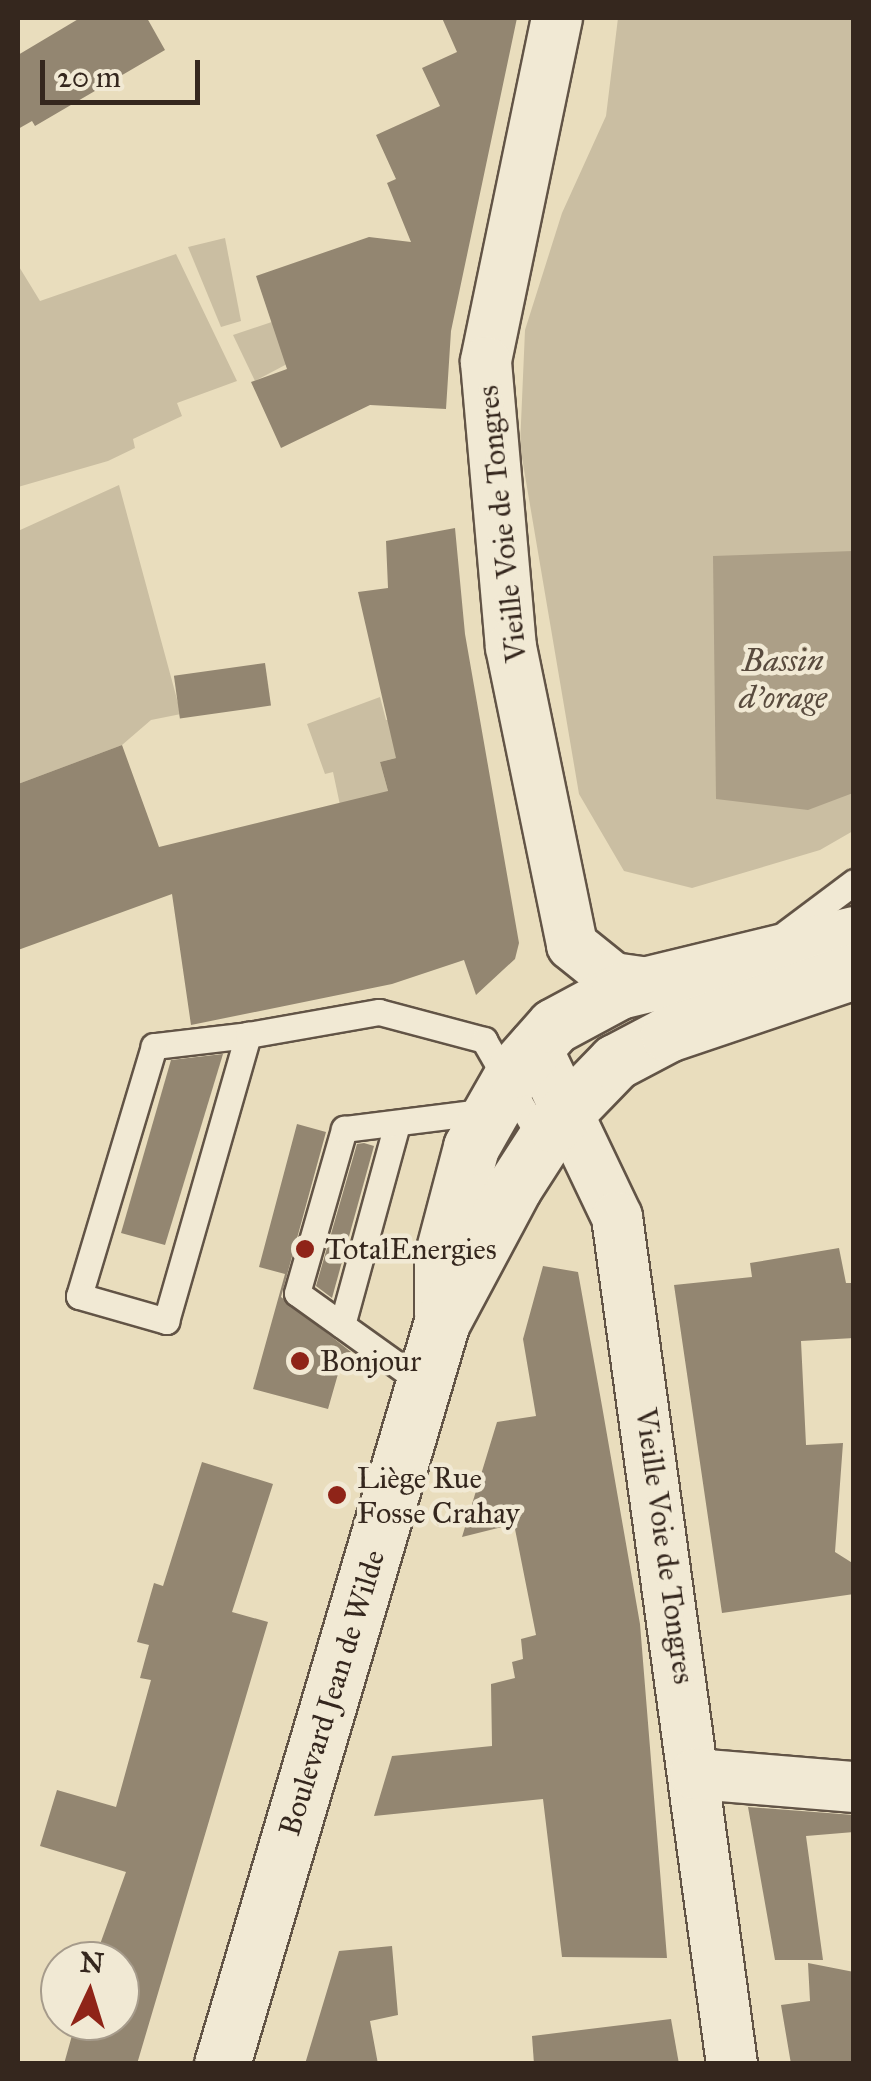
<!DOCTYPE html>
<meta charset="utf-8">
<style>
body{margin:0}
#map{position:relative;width:871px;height:2081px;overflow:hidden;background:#e9ddbd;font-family:"IM FELL Great Primer",serif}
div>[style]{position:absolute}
.green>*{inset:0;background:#cabea2}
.water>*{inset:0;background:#ac9f87}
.building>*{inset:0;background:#938671;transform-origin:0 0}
.roads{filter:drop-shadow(2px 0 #625446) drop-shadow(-2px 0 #625446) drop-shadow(0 2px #625446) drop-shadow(0 -2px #625446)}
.lane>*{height:25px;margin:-12.5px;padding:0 12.5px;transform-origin:12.5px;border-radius:12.5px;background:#f1e9d4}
.street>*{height:50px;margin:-25px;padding:0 25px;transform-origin:25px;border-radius:25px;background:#f1e9d4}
.secondary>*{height:55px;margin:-27.5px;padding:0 27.5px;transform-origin:27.5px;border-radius:27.5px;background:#f1e9d4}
.dots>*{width:28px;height:28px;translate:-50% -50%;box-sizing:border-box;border:5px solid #f1e9d4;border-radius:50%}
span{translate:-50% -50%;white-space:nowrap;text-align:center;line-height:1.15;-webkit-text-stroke:9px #f1e9d4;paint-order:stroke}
.street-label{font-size:30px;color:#35271e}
.poi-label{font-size:30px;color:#35271e}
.left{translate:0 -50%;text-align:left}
.water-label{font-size:32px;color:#594b3e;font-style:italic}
.frame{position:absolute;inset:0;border:20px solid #35271e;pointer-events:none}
.north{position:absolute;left:40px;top:1941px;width:100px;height:100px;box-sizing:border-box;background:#f1e9d4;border:2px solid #a69b8b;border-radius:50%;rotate:4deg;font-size:28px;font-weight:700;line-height:40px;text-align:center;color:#35271e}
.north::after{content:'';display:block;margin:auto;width:35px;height:45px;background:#8f2418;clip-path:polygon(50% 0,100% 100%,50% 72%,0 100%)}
.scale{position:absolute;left:40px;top:60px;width:160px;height:45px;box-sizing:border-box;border:5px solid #35271e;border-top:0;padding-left:12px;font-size:30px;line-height:35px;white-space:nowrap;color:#35271e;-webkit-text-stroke:8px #f1e9d4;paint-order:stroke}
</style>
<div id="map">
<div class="green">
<div style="clip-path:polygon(618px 18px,853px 18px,853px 831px,820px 850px,692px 888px,624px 871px,579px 794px,520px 446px,525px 330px,562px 213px,606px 116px)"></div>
<div style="clip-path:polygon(225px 238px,241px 321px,221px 327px,188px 247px)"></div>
<div style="clip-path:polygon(176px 254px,237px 381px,177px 403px,182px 416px,133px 439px,135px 448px,108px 461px,18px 487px,18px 265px,40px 301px)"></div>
<div style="clip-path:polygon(334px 301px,332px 340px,255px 381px,233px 335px)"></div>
<div style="clip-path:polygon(119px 485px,181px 714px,151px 720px,122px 745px,18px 784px,18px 531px)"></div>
<div style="clip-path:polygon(380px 697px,386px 720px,399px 719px,407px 755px,380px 762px,389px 795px,340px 805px,333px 772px,325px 774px,307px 724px)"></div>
</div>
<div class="water">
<div style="clip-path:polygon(853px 551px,853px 793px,808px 810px,716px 799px,713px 556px)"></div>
</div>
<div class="building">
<div style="clip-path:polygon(80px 18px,147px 18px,165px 50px,35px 126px,32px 121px,18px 129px,18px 55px)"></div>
<div style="clip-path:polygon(442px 18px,517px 18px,451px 331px,446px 409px,370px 405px,281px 448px,251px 382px,287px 369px,256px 276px,369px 237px,411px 242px,387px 183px,396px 179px,376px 135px,440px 106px,422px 68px,457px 52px)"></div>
<div style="clip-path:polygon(455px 528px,465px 634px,519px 943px,515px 959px,476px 995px,464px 960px,392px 984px,191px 1025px,172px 894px,18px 950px,18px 784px,122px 745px,159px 847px,388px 791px,380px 762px,396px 758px,358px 592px,388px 588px,386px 541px)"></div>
<div style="left:265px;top:663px;width:43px;height:92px;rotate:82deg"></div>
<div style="clip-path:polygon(223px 1054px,165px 1245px,121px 1233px,171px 1060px)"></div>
<div style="clip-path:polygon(297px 1124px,326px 1132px,281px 1297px,351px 1352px,344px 1353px,328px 1409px,253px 1389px,285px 1274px,259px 1267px)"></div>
<div style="clip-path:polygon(364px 1143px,374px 1146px,332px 1298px,316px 1286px,357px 1144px)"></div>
<div style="clip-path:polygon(839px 1248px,846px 1283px,854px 1283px,854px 1338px,801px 1341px,806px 1445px,843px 1443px,835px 1552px,854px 1564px,854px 1594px,722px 1613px,674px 1285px,752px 1277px,750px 1263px)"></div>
<div style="clip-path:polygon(543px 1266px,578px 1272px,602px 1406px,640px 1624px,667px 1958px,562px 1957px,543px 1799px,374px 1816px,392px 1756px,492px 1746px,491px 1684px,515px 1678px,512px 1662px,523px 1659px,521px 1639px,536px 1635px,514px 1524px,462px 1537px,497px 1422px,536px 1416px,523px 1339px)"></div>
<div style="clip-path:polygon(202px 1462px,273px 1484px,232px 1612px,268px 1622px,137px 2064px,64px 2064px,76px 2021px,120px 2021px,120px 1961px,94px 1961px,126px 1872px,40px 1846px,57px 1790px,116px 1807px,151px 1680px,140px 1678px,149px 1645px,137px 1642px,154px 1583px,163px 1586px)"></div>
<div style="clip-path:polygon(748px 1807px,854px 1815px,854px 1832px,806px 1836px,823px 1960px,775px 1960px)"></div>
<div style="clip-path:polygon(392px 1946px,398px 2015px,370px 2021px,378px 2064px,305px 2064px,339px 1951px)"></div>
<div style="clip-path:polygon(808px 1963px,854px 1972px,854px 2064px,791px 2064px,781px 2005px,810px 2001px)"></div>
<div style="clip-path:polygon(671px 2019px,679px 2064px,534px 2064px,532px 2036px)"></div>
</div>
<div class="roads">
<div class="lane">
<div style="left:786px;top:933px;width:85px;rotate:-36.9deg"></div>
<div style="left:248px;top:1035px;width:95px;rotate:173.3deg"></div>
<div style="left:154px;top:1046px;width:261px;rotate:106.7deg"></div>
<div style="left:79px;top:1296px;width:91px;rotate:16deg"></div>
<div style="left:166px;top:1321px;width:298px;rotate:-74deg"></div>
<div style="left:248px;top:1035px;width:133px;rotate:-10deg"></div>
<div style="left:379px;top:1012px;width:109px;rotate:14.9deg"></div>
<div style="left:484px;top:1040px;width:116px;rotate:60.1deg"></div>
<div style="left:342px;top:1325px;width:208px;rotate:-74.7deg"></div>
<div style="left:424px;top:1384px;width:156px;rotate:-144.4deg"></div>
<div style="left:297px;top:1293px;width:171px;rotate:-74deg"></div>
<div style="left:344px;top:1129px;width:146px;rotate:-7.1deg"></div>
</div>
<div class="street">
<div style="left:557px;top:18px;width:351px;rotate:101.7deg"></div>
<div style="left:486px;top:362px;width:286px;rotate:85deg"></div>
<div style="left:511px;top:647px;width:304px;rotate:78.4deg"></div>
<div style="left:572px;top:945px;width:53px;rotate:38.8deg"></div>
<div style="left:613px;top:978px;width:34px;rotate:8deg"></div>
<div style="left:535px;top:1045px;width:191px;rotate:64.5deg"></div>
<div style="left:617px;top:1217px;width:855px;rotate:82.27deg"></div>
<div style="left:695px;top:1774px;width:160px;rotate:4.7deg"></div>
</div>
<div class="secondary">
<div style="left:442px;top:1314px;width:57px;rotate:-90deg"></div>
<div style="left:442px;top:1257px;width:114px;rotate:-75.2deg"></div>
<div style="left:471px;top:1147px;width:89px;rotate:-60.3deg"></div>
<div style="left:515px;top:1070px;width:59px;rotate:-48.4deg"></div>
<div style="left:554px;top:1026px;width:74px;rotate:-28.3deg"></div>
<div style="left:619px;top:991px;width:242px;rotate:-13.6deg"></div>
<div style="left:222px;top:2064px;width:774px;rotate:-73.49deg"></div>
<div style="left:442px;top:1322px;width:153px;rotate:-61.9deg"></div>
<div style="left:514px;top:1187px;width:74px;rotate:-57.2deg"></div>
<div style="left:554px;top:1125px;width:88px;rotate:-45.9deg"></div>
<div style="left:615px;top:1062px;width:60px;rotate:-27.8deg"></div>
<div style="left:668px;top:1034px;width:196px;rotate:-18.7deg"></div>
</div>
</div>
<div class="dots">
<div style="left:305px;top:1249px;background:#8f2418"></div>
<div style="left:300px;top:1361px;background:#8f2418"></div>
<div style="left:337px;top:1495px;background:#8f2418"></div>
</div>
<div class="street-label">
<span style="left:502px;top:524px;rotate:-96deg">Vieille Voie de Tongres</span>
<span style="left:665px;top:1546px;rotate:82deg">Vieille Voie de Tongres</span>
<span style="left:332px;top:1693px;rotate:-73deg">Boulevard Jean de Wilde</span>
</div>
<div class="poi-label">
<span class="left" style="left:325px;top:1249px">TotalEnergies</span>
<span class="left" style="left:320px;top:1361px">Bonjour</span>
<span class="left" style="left:357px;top:1495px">Liège Rue<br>Fosse Crahay</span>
</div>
<div class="water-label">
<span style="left:783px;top:680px">Bassin<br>d'orage</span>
</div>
<div class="frame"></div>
<div class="north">N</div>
<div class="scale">20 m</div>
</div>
